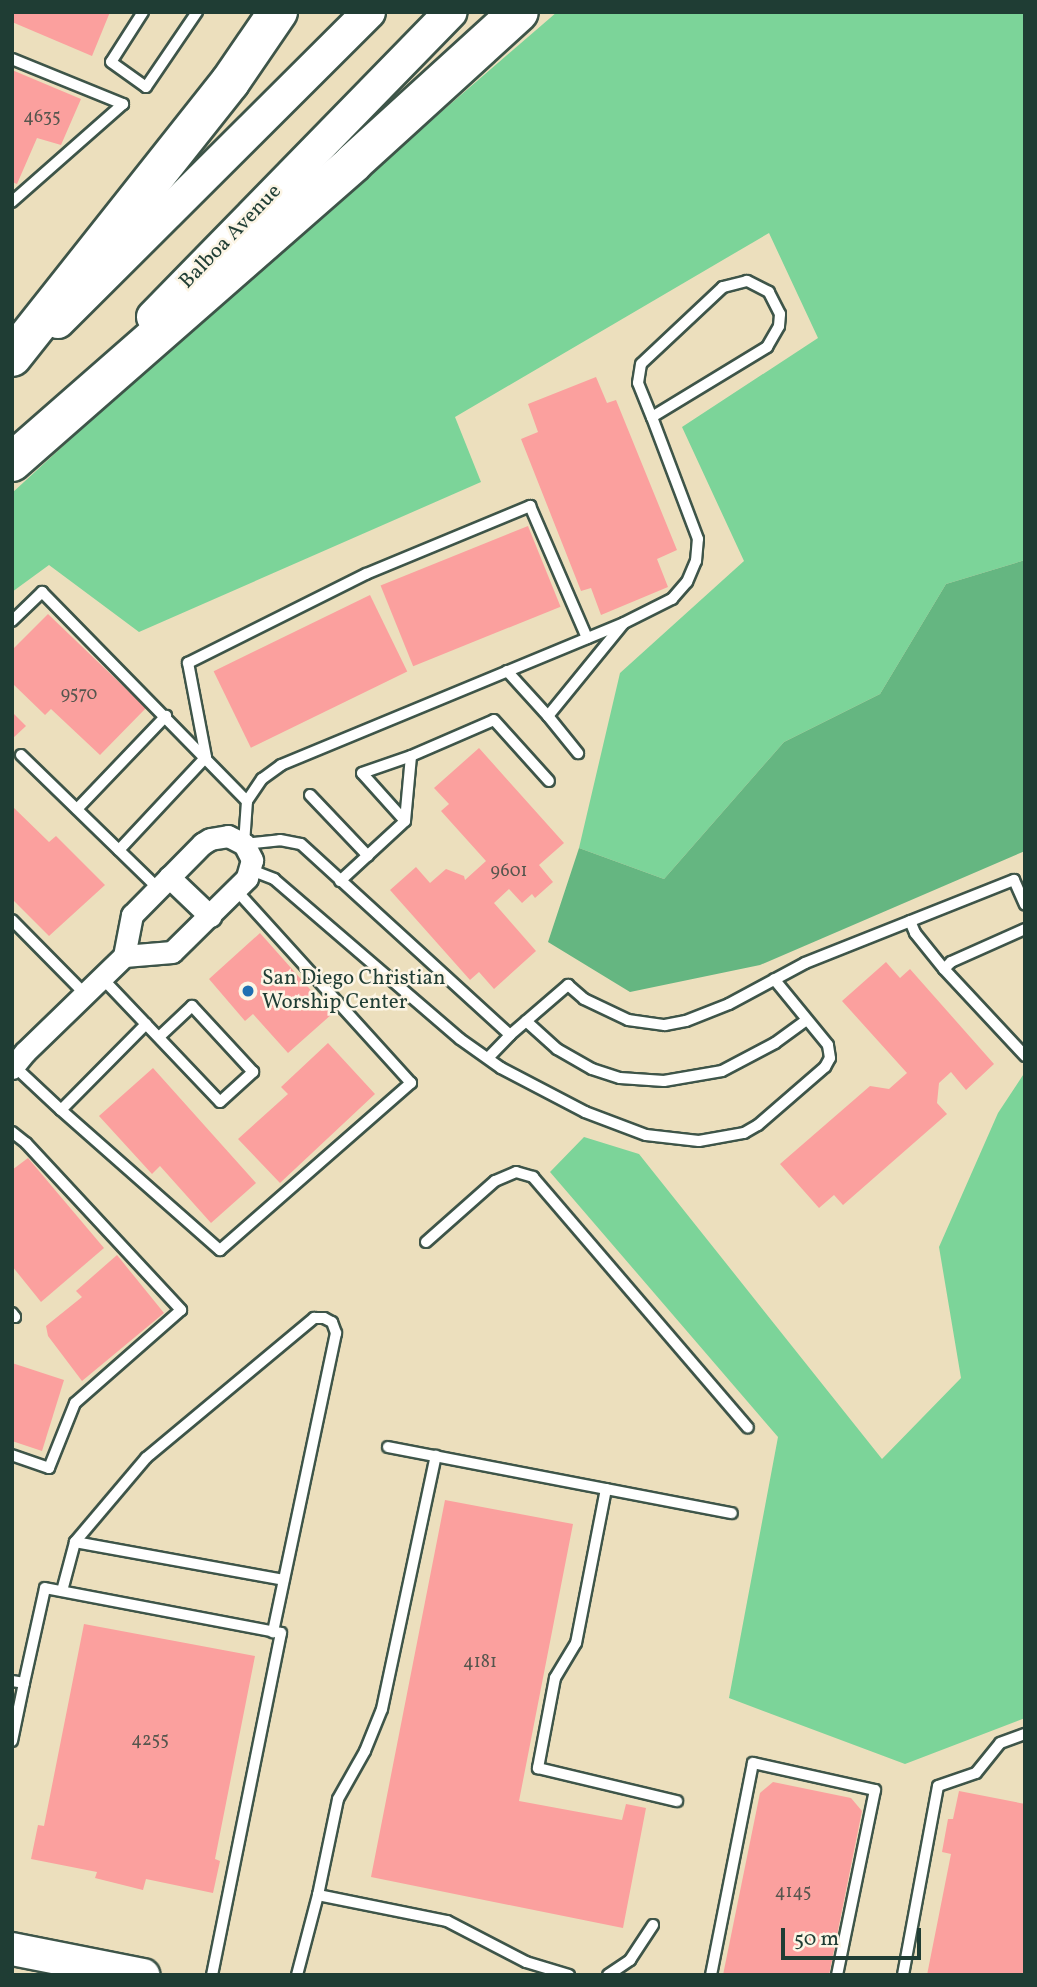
<!DOCTYPE html>
<style>
body{margin:0}
#map{position:relative;width:1037px;height:1987px;overflow:hidden;background:#ecdfbd;font-family:Vollkorn,serif}
div>[style]{position:absolute}
.green>*{inset:0;background:#7cd499}
.forest>*{inset:0;background:#65b681}
.building>*{inset:0;background:#fba09e;transform-origin:0 0}
.roads{filter:drop-shadow(2px 0 #3e5549) drop-shadow(-2px 0 #3e5549) drop-shadow(0 2px #3e5549) drop-shadow(0 -2px #3e5549)}
.service>*{height:10px;margin:-5px;padding:0 5px;transform-origin:5px;border-radius:5px;background:#fff}
.minor>*{height:21px;margin:-10.5px;padding:0 10.5px;transform-origin:10.5px;border-radius:10.5px;background:#fff}
.secondary>*{height:32px;margin:-16px;padding:0 16px;transform-origin:16px;border-radius:16px;background:#fff}
.motorway>*{height:38px;margin:-19px;padding:0 19px;transform-origin:19px;border-radius:19px;background:#fff}
.dots>*{width:19px;height:19px;translate:-50% -50%;box-sizing:border-box;border:4px solid #fcf5e5;border-radius:50%}
span{translate:-50% -50%;white-space:nowrap;text-align:center;line-height:1.15;-webkit-text-stroke:5px #fcf5e5;paint-order:stroke}
.number-label{font-size:18px;color:#56564e}
.number-label span{-webkit-text-stroke-width:0}
.street-label{font-size:21px;color:#1f3d34}
.poi-label{font-size:21px;color:#1f3d34}
.left{translate:0 -50%;text-align:left}
.frame{position:absolute;inset:0;border:14px solid #1f3d34;pointer-events:none}
.scale{position:absolute;left:781px;top:1928px;width:140px;height:32px;box-sizing:border-box;border:4px solid #1f3d34;border-top:0;padding-left:9px;font-size:21px;line-height:24px;white-space:nowrap;color:#1f3d34;-webkit-text-stroke:5px #fcf5e5;paint-order:stroke}
</style>
<div id="map">
<div class="green">
<div style="clip-path:polygon(557px 12px,1025px 12px,1025px 560px,946px 584px,880px 694px,784px 742px,664px 879px,579px 848px,620px 673px,744px 561px,682px 427px,818px 338px,769px 233px,455px 417px,481px 482px,139px 632px,49px 565px,12px 592px,12px 493px,198px 322px)"></div>
<div style="clip-path:polygon(1025px 1072px,1025px 1718px,905px 1764px,729px 1698px,778px 1437px,550px 1172px,584px 1137px,639px 1154px,882px 1459px,961px 1378px,939px 1247px,998px 1113px)"></div>
</div>
<div class="forest">
<div style="clip-path:polygon(1025px 560px,1025px 851px,760px 965px,630px 992px,548px 942px,579px 848px,664px 879px,784px 742px,880px 694px,946px 584px)"></div>
</div>
<div class="building">
<div style="clip-path:polygon(12px 12px,110px 12px,92px 56px,12px 22px)"></div>
<div style="clip-path:polygon(12px 70px,81px 99px,61px 145px,37px 138px,17px 184px,12px 182px)"></div>
<div style="clip-path:polygon(596px 377px,607px 403px,616px 400px,677px 550px,657px 559px,668px 587px,601px 615px,591px 588px,581px 591px,521px 439px,538px 432px,528px 404px)"></div>
<div style="left:528px;top:526px;width:87px;height:159px;rotate:68deg"></div>
<div style="left:370px;top:595px;width:85px;height:174px;rotate:64deg"></div>
<div style="clip-path:polygon(48px 614px,146px 708px,100px 755px,51px 709px,45px 715px,12px 683px,12px 650px)"></div>
<div style="clip-path:polygon(12px 712px,26px 726px,12px 739px)"></div>
<div style="clip-path:polygon(479px 748px,564px 843px,539px 865px,553px 882px,535px 898px,532px 894px,522px 903px,509px 889px,494px 903px,536px 951px,494px 989px,479px 972px,470px 980px,390px 890px,416px 867px,430px 883px,446px 869px,464px 876px,465px 880px,486px 861px,441px 811px,449px 804px,434px 788px)"></div>
<div style="clip-path:polygon(12px 806px,49px 842px,56px 836px,105px 885px,49px 936px,12px 899px)"></div>
<div style="clip-path:polygon(260px 933px,332px 1014px,288px 1053px,253px 1014px,245px 1021px,209px 979px)"></div>
<div style="clip-path:polygon(886px 962px,900px 978px,910px 969px,994px 1064px,966px 1090px,951px 1072px,939px 1083px,937px 1103px,947px 1114px,843px 1205px,834px 1195px,819px 1208px,780px 1164px,870px 1086px,889px 1089px,907px 1073px,842px 1001px)"></div>
<div style="clip-path:polygon(328px 1043px,375px 1094px,280px 1183px,238px 1139px,288px 1094px,281px 1087px)"></div>
<div style="clip-path:polygon(153px 1068px,256px 1183px,211px 1223px,160px 1166px,152px 1174px,99px 1116px)"></div>
<div style="clip-path:polygon(28px 1158px,104px 1248px,41px 1302px,12px 1266px,12px 1170px)"></div>
<div style="clip-path:polygon(117px 1255px,164px 1313px,82px 1381px,48px 1336px,46px 1326px,82px 1297px,76px 1291px)"></div>
<div style="clip-path:polygon(12px 1363px,64px 1380px,42px 1451px,12px 1441px)"></div>
<div style="clip-path:polygon(445px 1500px,573px 1524px,519px 1801px,622px 1820px,626px 1804px,646px 1808px,623px 1928px,371px 1877px)"></div>
<div style="clip-path:polygon(84px 1624px,255px 1656px,215px 1859px,220px 1861px,213px 1893px,146px 1879px,143px 1890px,95px 1878px,97px 1872px,31px 1859px,38px 1825px,44px 1826px)"></div>
<div style="clip-path:polygon(773px 1782px,851px 1798px,862px 1811px,829px 1975px,723px 1975px,760px 1793px)"></div>
<div style="clip-path:polygon(959px 1791px,1025px 1804px,1025px 1975px,927px 1975px,951px 1854px,942px 1852px,948px 1819px,953px 1819px)"></div>
</div>
<div class="roads">
<div class="service">
<div style="left:143px;top:12px;width:59px;rotate:122.6deg"></div>
<div style="left:111px;top:62px;width:43px;rotate:35.5deg"></div>
<div style="left:146px;top:87px;width:91px;rotate:-55.8deg"></div>
<div style="left:12px;top:59px;width:120px;rotate:22.1deg"></div>
<div style="left:123px;top:104px;width:148px;rotate:138.6deg"></div>
<div style="left:12px;top:621px;width:42px;rotate:-44deg"></div>
<div style="left:42px;top:592px;width:293px;rotate:45.6deg"></div>
<div style="left:247px;top:801px;width:43px;rotate:94deg"></div>
<div style="left:244px;top:844px;width:36px;rotate:-6deg"></div>
<div style="left:280px;top:840px;width:21px;rotate:11deg"></div>
<div style="left:301px;top:844px;width:283px;rotate:42.4deg"></div>
<div style="left:507px;top:671px;width:61px;rotate:47.7deg"></div>
<div style="left:548px;top:716px;width:119px;rotate:-50.8deg"></div>
<div style="left:548px;top:716px;width:48px;rotate:51deg"></div>
<div style="left:21px;top:755px;width:191px;rotate:44.2deg"></div>
<div style="left:310px;top:795px;width:84px;rotate:46.4deg"></div>
<div style="left:247px;top:801px;width:27px;rotate:-56deg"></div>
<div style="left:262px;top:779px;width:24px;rotate:-36deg"></div>
<div style="left:281px;top:765px;width:371px;rotate:-22.5deg"></div>
<div style="left:624px;top:623px;width:54px;rotate:-26.6deg"></div>
<div style="left:672px;top:599px;width:23px;rotate:-49deg"></div>
<div style="left:687px;top:582px;width:23px;rotate:-67deg"></div>
<div style="left:696px;top:561px;width:22px;rotate:-85deg"></div>
<div style="left:698px;top:539px;width:130px;rotate:-110.7deg"></div>
<div style="left:652px;top:417px;width:135px;rotate:-31.3deg"></div>
<div style="left:767px;top:347px;width:24px;rotate:-60deg"></div>
<div style="left:779px;top:326px;width:12px;rotate:-85deg"></div>
<div style="left:780px;top:314px;width:25px;rotate:-117deg"></div>
<div style="left:769px;top:292px;width:25px;rotate:-153deg"></div>
<div style="left:747px;top:281px;width:25px;rotate:166deg"></div>
<div style="left:723px;top:287px;width:112px;rotate:136.8deg"></div>
<div style="left:641px;top:364px;width:19px;rotate:99deg"></div>
<div style="left:638px;top:383px;width:37px;rotate:68deg"></div>
<div style="left:77px;top:809px;width:129px;rotate:-46.3deg"></div>
<div style="left:405px;top:821px;width:64px;rotate:-131.9deg"></div>
<div style="left:362px;top:773px;width:52px;rotate:-19.1deg"></div>
<div style="left:119px;top:850px;width:127px;rotate:-46.9deg"></div>
<div style="left:206px;top:757px;width:96px;rotate:-100.8deg"></div>
<div style="left:188px;top:663px;width:199px;rotate:-26.6deg"></div>
<div style="left:366px;top:574px;width:178px;rotate:-22.5deg"></div>
<div style="left:530px;top:506px;width:144px;rotate:66.6deg"></div>
<div style="left:251px;top:870px;width:25px;rotate:21deg"></div>
<div style="left:274px;top:879px;width:245px;rotate:40.7deg"></div>
<div style="left:460px;top:1039px;width:50px;rotate:35.3deg"></div>
<div style="left:501px;top:1068px;width:95px;rotate:27.6deg"></div>
<div style="left:585px;top:1112px;width:65px;rotate:20.7deg"></div>
<div style="left:646px;top:1135px;width:53px;rotate:6.5deg"></div>
<div style="left:699px;top:1141px;width:46px;rotate:-10.1deg"></div>
<div style="left:744px;top:1133px;width:16px;rotate:-30deg"></div>
<div style="left:758px;top:1125px;width:89px;rotate:-40.9deg"></div>
<div style="left:825px;top:1067px;width:10px;rotate:-61deg"></div>
<div style="left:830px;top:1058px;width:13px;rotate:-99deg"></div>
<div style="left:828px;top:1045px;width:85px;rotate:-129.3deg"></div>
<div style="left:340px;top:881px;width:88px;rotate:-42.7deg"></div>
<div style="left:405px;top:821px;width:65px;rotate:-84.7deg"></div>
<div style="left:411px;top:756px;width:90px;rotate:-23.4deg"></div>
<div style="left:494px;top:720px;width:82px;rotate:48deg"></div>
<div style="left:12px;top:920px;width:104px;rotate:45.4deg"></div>
<div style="left:910px;top:921px;width:13px;rotate:67deg"></div>
<div style="left:915px;top:933px;width:46px;rotate:51.1deg"></div>
<div style="left:944px;top:969px;width:119px;rotate:47deg"></div>
<div style="left:944px;top:969px;width:10px;rotate:-45deg"></div>
<div style="left:951px;top:962px;width:81px;rotate:-24deg"></div>
<div style="left:102px;top:978px;width:171px;rotate:46.4deg"></div>
<div style="left:220px;top:1102px;width:45px;rotate:-42.3deg"></div>
<div style="left:253px;top:1072px;width:90px;rotate:-132.7deg"></div>
<div style="left:192px;top:1006px;width:45px;rotate:136.8deg"></div>
<div style="left:526px;top:1021px;width:42px;rotate:42.1deg"></div>
<div style="left:557px;top:1049px;width:40px;rotate:29.7deg"></div>
<div style="left:592px;top:1069px;width:29px;rotate:18deg"></div>
<div style="left:620px;top:1078px;width:44px;rotate:3.9deg"></div>
<div style="left:664px;top:1081px;width:59px;rotate:-9.8deg"></div>
<div style="left:722px;top:1071px;width:60px;rotate:-27.8deg"></div>
<div style="left:775px;top:1043px;width:39px;rotate:-36deg"></div>
<div style="left:488px;top:1058px;width:32px;rotate:-46deg"></div>
<div style="left:510px;top:1035px;width:77px;rotate:-40.8deg"></div>
<div style="left:568px;top:985px;width:21px;rotate:41deg"></div>
<div style="left:584px;top:999px;width:49px;rotate:25.5deg"></div>
<div style="left:628px;top:1020px;width:37px;rotate:8deg"></div>
<div style="left:665px;top:1025px;width:21px;rotate:-11deg"></div>
<div style="left:686px;top:1021px;width:46px;rotate:-21.6deg"></div>
<div style="left:729px;top:1004px;width:86px;rotate:-28.3deg"></div>
<div style="left:805px;top:963px;width:225px;rotate:-21.7deg"></div>
<div style="left:1014px;top:880px;width:27px;rotate:66deg"></div>
<div style="left:14px;top:1066px;width:64px;rotate:43.1deg"></div>
<div style="left:61px;top:1110px;width:121px;rotate:-45.3deg"></div>
<div style="left:61px;top:1110px;width:212px;rotate:41.4deg"></div>
<div style="left:220px;top:1250px;width:254px;rotate:-41.2deg"></div>
<div style="left:411px;top:1083px;width:261px;rotate:-132.2deg"></div>
<div style="left:12px;top:1132px;width:18px;rotate:38deg"></div>
<div style="left:26px;top:1143px;width:228px;rotate:47.1deg"></div>
<div style="left:181px;top:1310px;width:141px;rotate:138.7deg"></div>
<div style="left:75px;top:1403px;width:70px;rotate:111.8deg"></div>
<div style="left:49px;top:1468px;width:39px;rotate:-161deg"></div>
<div style="left:426px;top:1242px;width:92px;rotate:-41.5deg"></div>
<div style="left:495px;top:1181px;width:23px;rotate:-23deg"></div>
<div style="left:516px;top:1172px;width:18px;rotate:16deg"></div>
<div style="left:533px;top:1177px;width:330px;rotate:49.4deg"></div>
<div style="left:12px;top:1313px;width:5px;rotate:53deg"></div>
<div style="left:15px;top:1317px;width:3px;rotate:-162deg"></div>
<div style="left:388px;top:1447px;width:350px;rotate:10.9deg"></div>
<div style="left:606px;top:1489px;width:157px;rotate:101deg"></div>
<div style="left:576px;top:1643px;width:41px;rotate:121deg"></div>
<div style="left:555px;top:1678px;width:92px;rotate:100.7deg"></div>
<div style="left:538px;top:1768px;width:143px;rotate:13.4deg"></div>
<div style="left:75px;top:1542px;width:212px;rotate:10.3deg"></div>
<div style="left:62px;top:1591px;width:51px;rotate:-75.1deg"></div>
<div style="left:75px;top:1542px;width:110px;rotate:-49.8deg"></div>
<div style="left:146px;top:1458px;width:219px;rotate:-39.8deg"></div>
<div style="left:314px;top:1318px;width:10px"></div>
<div style="left:324px;top:1318px;width:9px;rotate:27deg"></div>
<div style="left:332px;top:1322px;width:12px;rotate:70deg"></div>
<div style="left:336px;top:1333px;width:306px;rotate:101.9deg"></div>
<div style="left:12px;top:1681px;width:12px;rotate:9deg"></div>
<div style="left:24px;top:1683px;width:97px;rotate:-77.5deg"></div>
<div style="left:45px;top:1588px;width:240px;rotate:10.8deg"></div>
<div style="left:281px;top:1633px;width:349px;rotate:101.4deg"></div>
<div style="left:12px;top:1741px;width:59px;rotate:-78.3deg"></div>
<div style="left:318px;top:1895px;width:98px;rotate:-78.2deg"></div>
<div style="left:338px;top:1799px;width:55px;rotate:-60.6deg"></div>
<div style="left:365px;top:1751px;width:45px;rotate:-68deg"></div>
<div style="left:382px;top:1709px;width:259px;rotate:-78deg"></div>
<div style="left:297px;top:1975px;width:83px;rotate:-75.3deg"></div>
<div style="left:318px;top:1895px;width:132px;rotate:11.4deg"></div>
<div style="left:447px;top:1921px;width:89px;rotate:27.4deg"></div>
<div style="left:526px;top:1962px;width:45px;rotate:16.8deg"></div>
<div style="left:608px;top:1975px;width:27px;rotate:-34deg"></div>
<div style="left:630px;top:1960px;width:42px;rotate:-56.7deg"></div>
<div style="left:711px;top:1975px;width:216px;rotate:-78.8deg"></div>
<div style="left:753px;top:1763px;width:125px;rotate:12.5deg"></div>
<div style="left:875px;top:1790px;width:189px;rotate:101.6deg"></div>
<div style="left:903px;top:1975px;width:192px;rotate:-79.5deg"></div>
<div style="left:938px;top:1786px;width:40px;rotate:-18.9deg"></div>
<div style="left:976px;top:1773px;width:38px;rotate:-51deg"></div>
<div style="left:1000px;top:1743px;width:27px;rotate:-20deg"></div>
</div>
<div class="minor">
<div style="left:169px;top:877px;width:57px;rotate:43.6deg"></div>
<div style="left:12px;top:1068px;width:21px;rotate:-51deg"></div>
<div style="left:25px;top:1052px;width:138px;rotate:-44.1deg"></div>
<div style="left:124px;top:956px;width:42px;rotate:-79deg"></div>
<div style="left:132px;top:915px;width:100px;rotate:-45.4deg"></div>
<div style="left:202px;top:844px;width:9px;rotate:-32deg"></div>
<div style="left:210px;top:839px;width:18px;rotate:-9deg"></div>
<div style="left:228px;top:836px;width:18px;rotate:27deg"></div>
<div style="left:244px;top:844px;width:18px;rotate:63deg"></div>
<div style="left:252px;top:860px;width:19px;rotate:106deg"></div>
<div style="left:247px;top:878px;width:105px;rotate:135.4deg"></div>
<div style="left:172px;top:952px;width:48px;rotate:175.2deg"></div>
</div>
<div class="secondary">
<div style="left:153px;top:317px;width:426px;rotate:-45.7deg"></div>
<div style="left:58px;top:322px;width:439px;rotate:-44.9deg"></div>
<div style="left:12px;top:1949px;width:134px;rotate:11.2deg"></div>
</div>
<div class="motorway">
<div style="left:12px;top:357px;width:351px;rotate:-51.6deg"></div>
<div style="left:230px;top:82px;width:85px;rotate:-55.6deg"></div>
<div style="left:12px;top:462px;width:454px;rotate:-41.2deg"></div>
<div style="left:353px;top:163px;width:224px;rotate:-42.3deg"></div>
</div>
</div>
<div class="dots">
<div style="left:248px;top:991px;background:#1f6fb2"></div>
</div>
<div class="number-label">
<span style="left:42px;top:118px">4635</span>
<span style="left:79px;top:695px">9570</span>
<span style="left:509px;top:872px">9601</span>
<span style="left:480px;top:1663px">4181</span>
<span style="left:150px;top:1741px">4255</span>
<span style="left:793px;top:1893px">4145</span>
</div>
<div class="street-label">
<span style="left:231px;top:237px;rotate:-46deg">Balboa Avenue</span>
</div>
<div class="poi-label">
<span class="left" style="left:262px;top:991px">San Diego Christian<br>Worship Center</span>
</div>
<div class="frame"></div>
<div class="scale">50 m</div>
</div>
